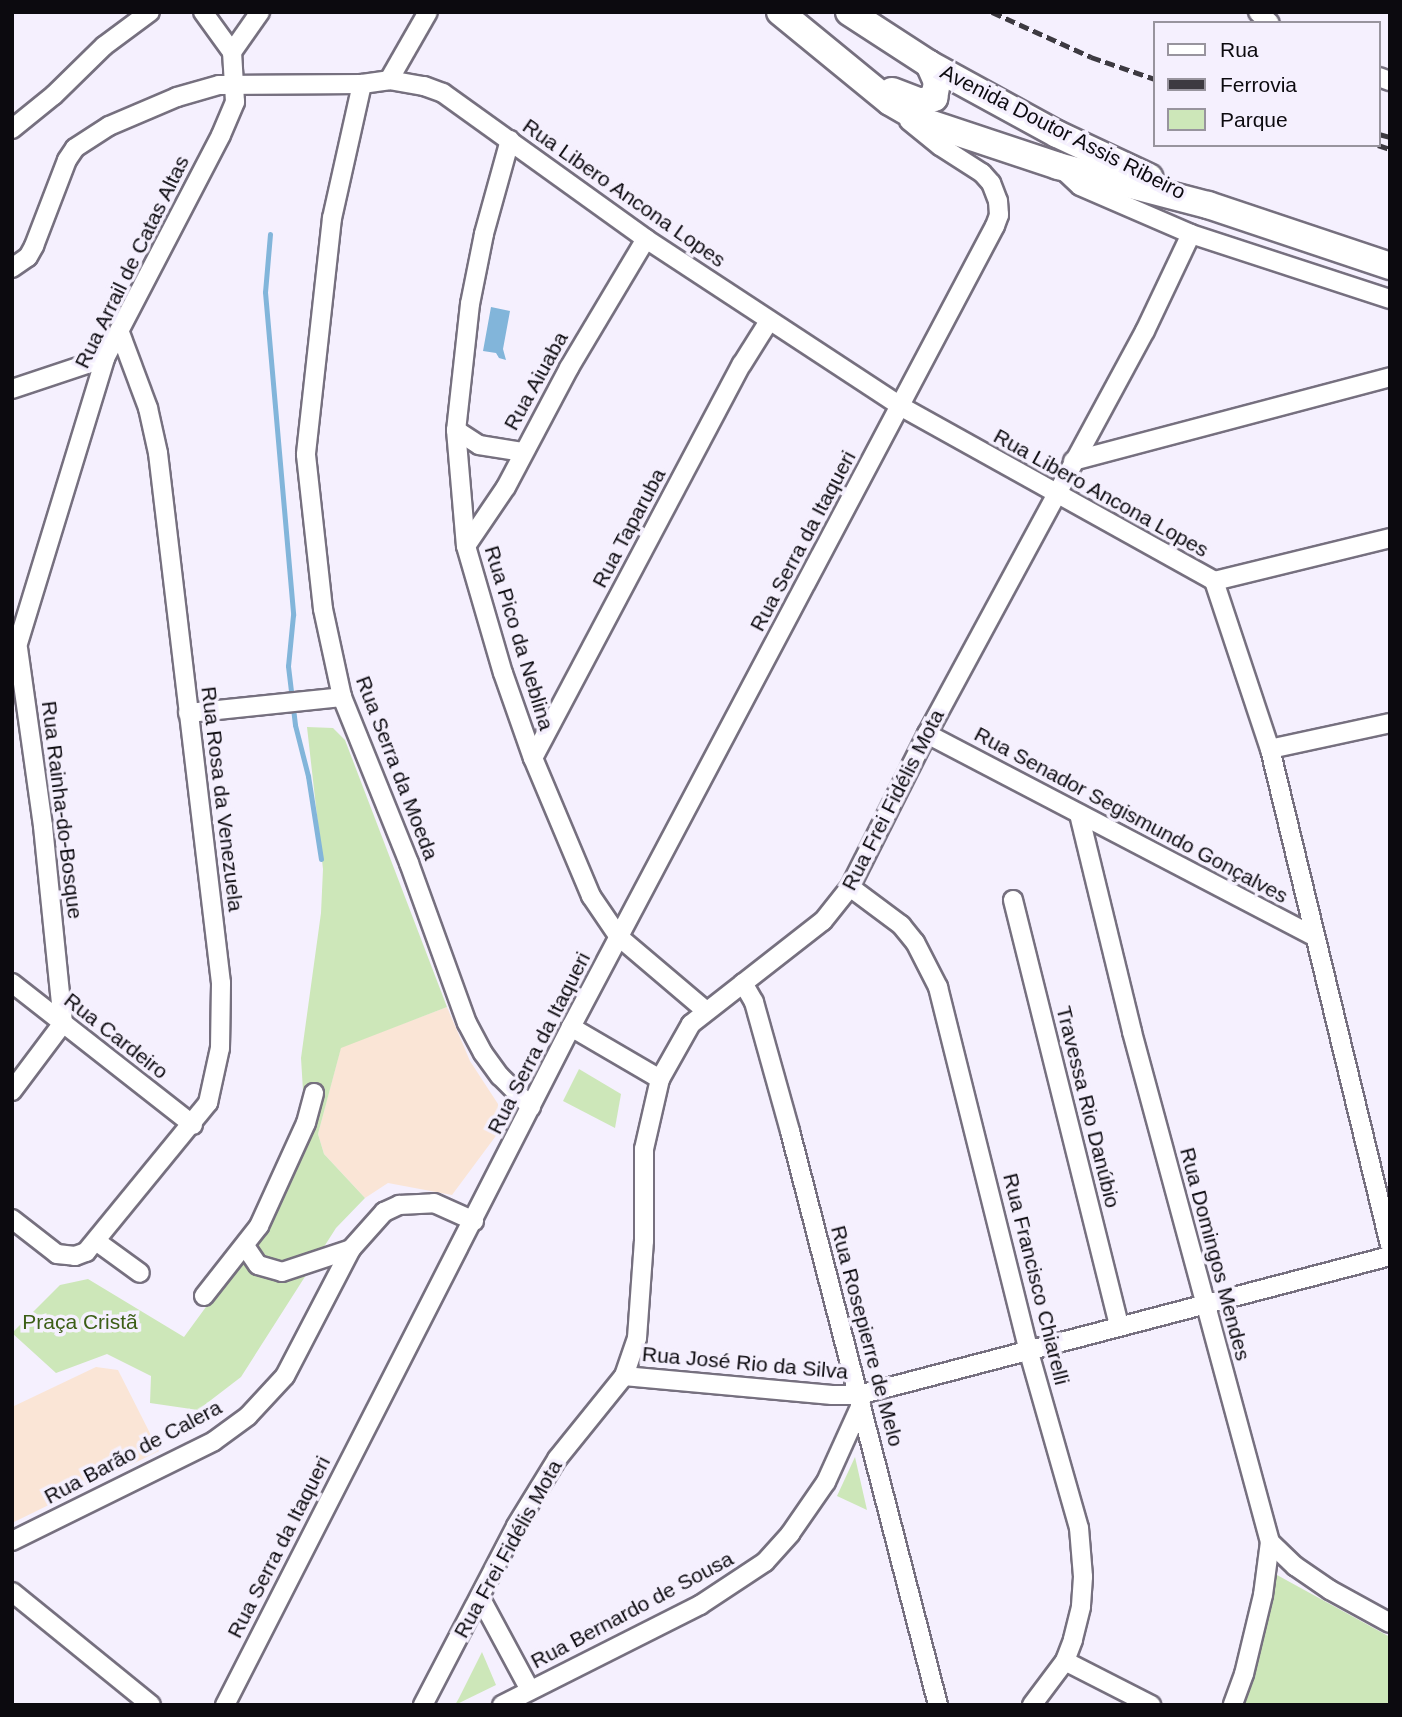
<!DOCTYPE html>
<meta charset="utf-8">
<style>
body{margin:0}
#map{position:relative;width:1402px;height:1717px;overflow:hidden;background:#f5f0fe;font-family:Helvetica,sans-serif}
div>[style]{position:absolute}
.education>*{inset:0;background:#fae5d6}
.green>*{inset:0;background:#cde7b9}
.water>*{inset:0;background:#82b5da}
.stream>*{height:5px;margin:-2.5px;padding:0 2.5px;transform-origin:2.5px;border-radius:2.5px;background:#82b5da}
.roads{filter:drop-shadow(2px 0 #76707f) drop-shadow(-2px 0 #76707f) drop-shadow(0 2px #76707f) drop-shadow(0 -2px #76707f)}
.street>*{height:18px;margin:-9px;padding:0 9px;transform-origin:9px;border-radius:9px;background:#fff}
.primary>*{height:26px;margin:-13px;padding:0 13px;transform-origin:13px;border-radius:13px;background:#fff}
.rail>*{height:5px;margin-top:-2.5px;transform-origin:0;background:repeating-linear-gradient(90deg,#3d3a41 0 10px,transparent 0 15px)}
span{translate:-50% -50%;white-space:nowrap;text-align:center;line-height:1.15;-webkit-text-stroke:7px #f5f0fe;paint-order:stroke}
.street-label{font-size:21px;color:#0c0a0f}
.park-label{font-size:21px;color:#3c5e16}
.frame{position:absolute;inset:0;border:14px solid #0c0a0f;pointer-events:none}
.legend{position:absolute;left:1153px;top:21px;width:228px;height:126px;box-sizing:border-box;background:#f5f0fe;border:2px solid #98949e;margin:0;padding:9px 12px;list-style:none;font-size:21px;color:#0c0a0f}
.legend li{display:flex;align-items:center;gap:14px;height:35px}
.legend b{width:35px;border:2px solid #98949e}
</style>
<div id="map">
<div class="education">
<div style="clip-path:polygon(447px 1007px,470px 1061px,498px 1104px,498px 1133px,452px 1195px,388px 1183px,365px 1198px,324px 1154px,318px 1134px,341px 1047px)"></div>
<div style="clip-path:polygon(96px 1367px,118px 1370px,159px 1451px,12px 1523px,12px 1407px)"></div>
</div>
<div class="green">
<div style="clip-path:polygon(307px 727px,333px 728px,345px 740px,447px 1007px,341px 1048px,318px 1134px,324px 1154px,365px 1198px,336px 1228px,241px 1377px,198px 1410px,150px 1403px,151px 1376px,107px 1354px,56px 1373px,12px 1333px,60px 1285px,88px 1279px,184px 1337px,276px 1211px,306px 1150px,302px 1143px,304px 1107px,301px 1058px,321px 913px,323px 869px)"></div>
<div style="clip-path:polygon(579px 1069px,621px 1094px,615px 1128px,563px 1101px)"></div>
<div style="clip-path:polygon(855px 1457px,867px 1510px,837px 1496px)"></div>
<div style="clip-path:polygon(1277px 1575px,1390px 1637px,1390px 1705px,1241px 1705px,1266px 1626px,1273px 1577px)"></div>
<div style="clip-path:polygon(482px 1652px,496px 1685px,455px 1705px,459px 1698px)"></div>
</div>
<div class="water">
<div style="clip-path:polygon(491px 307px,510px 311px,503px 349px,506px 360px,499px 358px,496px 353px,483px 351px)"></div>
</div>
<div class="stream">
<div style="left:270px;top:234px;width:58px;rotate:94.9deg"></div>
<div style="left:265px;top:292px;width:324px;rotate:85deg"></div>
<div style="left:293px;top:615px;width:51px;rotate:95.6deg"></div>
<div style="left:288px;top:666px;width:59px;rotate:83.2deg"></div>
<div style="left:295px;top:725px;width:53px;rotate:75.7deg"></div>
<div style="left:308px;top:776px;width:84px;rotate:81.1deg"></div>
</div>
<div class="roads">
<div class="street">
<div style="left:1258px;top:12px;width:16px;rotate:43deg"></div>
<div style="left:232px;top:52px;width:49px;rotate:-55deg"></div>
<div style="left:1379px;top:77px;width:12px;rotate:20deg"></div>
<div style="left:389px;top:80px;width:78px;rotate:-60.2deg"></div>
<div style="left:362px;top:84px;width:137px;rotate:102.6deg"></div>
<div style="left:332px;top:218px;width:238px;rotate:96.3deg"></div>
<div style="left:306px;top:455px;width:155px;rotate:83.7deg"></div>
<div style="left:323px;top:609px;width:90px;rotate:77.8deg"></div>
<div style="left:342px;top:697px;width:179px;rotate:68deg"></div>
<div style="left:409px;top:863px;width:170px;rotate:70.1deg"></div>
<div style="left:467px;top:1023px;width:34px;rotate:62deg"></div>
<div style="left:483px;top:1053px;width:29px;rotate:54deg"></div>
<div style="left:500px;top:1076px;width:44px;rotate:45deg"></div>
<div style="left:12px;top:129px;width:54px;rotate:-39deg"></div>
<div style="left:54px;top:95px;width:70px;rotate:-44.4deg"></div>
<div style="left:104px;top:46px;width:57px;rotate:-36.5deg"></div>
<div style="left:510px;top:140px;width:98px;rotate:105.5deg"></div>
<div style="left:484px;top:234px;width:71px;rotate:101.3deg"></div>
<div style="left:470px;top:304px;width:127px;rotate:96.3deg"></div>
<div style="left:456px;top:430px;width:116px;rotate:85.1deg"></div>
<div style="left:466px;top:546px;width:132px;rotate:73.8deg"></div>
<div style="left:503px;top:673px;width:90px;rotate:70.6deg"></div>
<div style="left:533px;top:758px;width:150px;rotate:67.2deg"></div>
<div style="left:591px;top:896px;width:50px;rotate:55.7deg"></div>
<div style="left:619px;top:937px;width:113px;rotate:40.3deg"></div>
<div style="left:1063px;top:170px;width:23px;rotate:43deg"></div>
<div style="left:1080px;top:186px;width:121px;rotate:23.4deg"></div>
<div style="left:1191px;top:234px;width:209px;rotate:18.1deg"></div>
<div style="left:12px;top:268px;width:19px;rotate:-35deg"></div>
<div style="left:28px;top:257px;width:13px;rotate:-61deg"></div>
<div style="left:34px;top:246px;width:92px;rotate:-69deg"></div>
<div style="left:67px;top:160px;width:14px;rotate:-56deg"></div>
<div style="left:75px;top:148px;width:40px;rotate:-32.9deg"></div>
<div style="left:109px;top:126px;width:74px;rotate:-23.1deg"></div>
<div style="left:177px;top:97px;width:44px;rotate:-15.9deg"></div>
<div style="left:219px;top:85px;width:143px;rotate:-0.4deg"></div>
<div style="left:362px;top:84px;width:27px;rotate:-8deg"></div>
<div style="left:389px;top:80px;width:36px;rotate:10deg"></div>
<div style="left:424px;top:86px;width:20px;rotate:20deg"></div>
<div style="left:443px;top:93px;width:250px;rotate:35.7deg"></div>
<div style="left:646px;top:239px;width:304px;rotate:33.3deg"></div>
<div style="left:900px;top:406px;width:359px;rotate:29.1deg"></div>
<div style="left:1214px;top:581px;width:177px;rotate:71.6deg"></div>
<div style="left:1270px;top:749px;width:510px;rotate:76.4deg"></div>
<div style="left:12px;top:389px;width:98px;rotate:-18.4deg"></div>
<div style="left:456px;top:430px;width:27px;rotate:33deg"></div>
<div style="left:479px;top:445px;width:45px;rotate:9deg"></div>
<div style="left:1073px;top:461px;width:328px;rotate:-14.8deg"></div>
<div style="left:466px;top:546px;width:71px;rotate:-55.9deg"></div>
<div style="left:506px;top:487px;width:135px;rotate:-62.1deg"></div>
<div style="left:569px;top:368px;width:150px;rotate:-59.2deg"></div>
<div style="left:1214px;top:581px;width:181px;rotate:-13.7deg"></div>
<div style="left:12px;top:663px;width:319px;rotate:-73deg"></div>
<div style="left:105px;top:358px;width:251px;rotate:-62.5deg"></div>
<div style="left:221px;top:135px;width:36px;rotate:-67deg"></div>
<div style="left:235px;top:102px;width:50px;rotate:-93.4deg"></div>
<div style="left:232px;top:52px;width:49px;rotate:-125.9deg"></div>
<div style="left:188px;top:713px;width:155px;rotate:-5.9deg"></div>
<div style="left:927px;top:734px;width:437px;rotate:27.6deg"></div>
<div style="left:1270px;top:749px;width:123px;rotate:-12.2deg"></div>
<div style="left:533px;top:758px;width:446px;rotate:-62.1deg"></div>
<div style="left:742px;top:364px;width:51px;rotate:-57.9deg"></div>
<div style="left:1079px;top:814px;width:224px;rotate:76.3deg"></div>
<div style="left:1132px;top:1032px;width:528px;rotate:74.86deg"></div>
<div style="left:1270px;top:1542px;width:53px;rotate:97.5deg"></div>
<div style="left:1263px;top:1595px;width:81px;rotate:103.5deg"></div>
<div style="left:1244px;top:1674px;width:33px;rotate:110deg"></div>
<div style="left:850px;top:887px;width:64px;rotate:36.7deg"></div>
<div style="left:901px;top:925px;width:22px;rotate:51deg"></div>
<div style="left:915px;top:942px;width:51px;rotate:62.9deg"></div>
<div style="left:938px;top:987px;width:373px;rotate:76deg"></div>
<div style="left:1028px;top:1349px;width:186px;rotate:74.1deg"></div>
<div style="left:1079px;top:1528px;width:49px;rotate:85.3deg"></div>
<div style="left:1083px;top:1577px;width:30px;rotate:94deg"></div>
<div style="left:1081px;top:1607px;width:34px;rotate:104deg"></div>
<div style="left:1073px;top:1640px;width:22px;rotate:111deg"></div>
<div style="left:1065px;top:1661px;width:55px;rotate:126.9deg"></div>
<div style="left:1013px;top:900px;width:438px;rotate:76deg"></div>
<div style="left:12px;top:983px;width:230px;rotate:38.1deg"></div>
<div style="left:743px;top:983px;width:22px;rotate:60deg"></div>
<div style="left:754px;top:1002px;width:134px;rotate:74.4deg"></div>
<div style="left:790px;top:1131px;width:593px;rotate:75.54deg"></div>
<div style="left:571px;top:1027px;width:103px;rotate:30.3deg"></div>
<div style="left:12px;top:1091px;width:85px;rotate:-53.1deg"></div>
<div style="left:63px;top:1023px;width:198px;rotate:-95.8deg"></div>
<div style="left:43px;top:826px;width:179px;rotate:-98deg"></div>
<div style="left:12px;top:1219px;width:57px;rotate:37.9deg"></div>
<div style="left:57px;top:1254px;width:18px;rotate:6deg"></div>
<div style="left:75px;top:1256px;width:12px;rotate:-20deg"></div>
<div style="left:86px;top:1252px;width:193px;rotate:-50.7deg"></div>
<div style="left:208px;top:1103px;width:56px;rotate:-77.7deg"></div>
<div style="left:220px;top:1048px;width:65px;rotate:-89.1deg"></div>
<div style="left:221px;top:983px;width:534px;rotate:-96.78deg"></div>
<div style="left:158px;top:453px;width:46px;rotate:-102.5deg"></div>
<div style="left:148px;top:408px;width:83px;rotate:-110.4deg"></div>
<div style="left:96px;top:1241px;width:54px;rotate:36deg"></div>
<div style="left:245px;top:1246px;width:23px;rotate:56deg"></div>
<div style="left:258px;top:1265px;width:25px;rotate:16deg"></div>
<div style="left:282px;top:1272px;width:73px;rotate:-18.4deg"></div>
<div style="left:204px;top:1296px;width:89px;rotate:-51.8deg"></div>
<div style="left:259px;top:1226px;width:113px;rotate:-65.5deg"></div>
<div style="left:306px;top:1123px;width:31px;rotate:-75deg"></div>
<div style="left:624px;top:1376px;width:209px;rotate:5.2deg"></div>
<div style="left:832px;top:1395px;width:27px"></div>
<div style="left:859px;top:1395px;width:549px;rotate:-14.67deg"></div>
<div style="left:12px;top:1541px;width:225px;rotate:-26.3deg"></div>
<div style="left:214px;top:1441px;width:42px;rotate:-36.3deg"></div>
<div style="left:248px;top:1416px;width:54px;rotate:-47.2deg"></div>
<div style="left:285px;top:1376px;width:143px;rotate:-62.5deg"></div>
<div style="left:351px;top:1249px;width:50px;rotate:-48.3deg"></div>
<div style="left:384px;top:1212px;width:17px;rotate:-25deg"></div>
<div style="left:399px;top:1205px;width:35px;rotate:-3deg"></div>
<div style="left:434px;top:1203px;width:44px;rotate:24.2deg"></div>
<div style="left:1270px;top:1542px;width:35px;rotate:44deg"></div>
<div style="left:1295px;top:1566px;width:42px;rotate:34.4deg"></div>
<div style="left:1330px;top:1590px;width:68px;rotate:28.8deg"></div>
<div style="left:12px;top:1592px;width:179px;rotate:39.1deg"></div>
<div style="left:481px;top:1599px;width:103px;rotate:61.7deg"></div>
<div style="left:1065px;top:1661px;width:97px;rotate:27.1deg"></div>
<div style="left:225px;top:1705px;width:761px;rotate:-62.96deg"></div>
<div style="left:571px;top:1027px;width:906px;rotate:-62.11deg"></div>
<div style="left:995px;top:226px;width:12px;rotate:-70deg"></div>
<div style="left:999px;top:215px;width:14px;rotate:-94deg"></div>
<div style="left:998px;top:201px;width:19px;rotate:-111deg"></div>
<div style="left:991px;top:183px;width:13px;rotate:-132deg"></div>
<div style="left:982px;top:173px;width:50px;rotate:-147.3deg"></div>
<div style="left:940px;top:146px;width:40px;rotate:-141deg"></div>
<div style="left:423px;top:1705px;width:202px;rotate:-62.5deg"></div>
<div style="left:516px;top:1526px;width:79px;rotate:-58.5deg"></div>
<div style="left:557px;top:1459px;width:107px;rotate:-51.1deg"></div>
<div style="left:624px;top:1376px;width:40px;rotate:-71.1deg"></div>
<div style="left:637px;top:1338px;width:97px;rotate:-85.9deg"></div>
<div style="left:644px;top:1241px;width:92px;rotate:-90deg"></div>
<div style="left:644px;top:1149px;width:72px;rotate:-77.1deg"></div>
<div style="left:660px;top:1079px;width:63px;rotate:-60.6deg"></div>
<div style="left:691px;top:1024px;width:167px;rotate:-38deg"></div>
<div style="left:823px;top:921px;width:43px;rotate:-51.5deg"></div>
<div style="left:850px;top:887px;width:171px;rotate:-63.3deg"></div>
<div style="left:927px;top:734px;width:458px;rotate:-61.6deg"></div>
<div style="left:1145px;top:331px;width:107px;rotate:-64.6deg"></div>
<div style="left:502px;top:1705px;width:222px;rotate:-26.8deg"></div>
<div style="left:700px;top:1605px;width:78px;rotate:-33.5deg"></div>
<div style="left:765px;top:1562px;width:38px;rotate:-48deg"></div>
<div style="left:790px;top:1534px;width:63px;rotate:-55.3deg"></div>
<div style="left:826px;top:1482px;width:85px;rotate:-65.6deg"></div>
</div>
<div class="primary">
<div style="left:780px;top:12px;width:142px;rotate:39.3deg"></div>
<div style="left:890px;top:102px;width:38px;rotate:30deg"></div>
<div style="left:923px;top:121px;width:142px;rotate:18.4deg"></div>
<div style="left:1058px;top:166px;width:155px;rotate:14.6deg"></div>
<div style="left:1208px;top:205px;width:192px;rotate:18.5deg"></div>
<div style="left:849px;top:12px;width:95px;rotate:33deg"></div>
<div style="left:929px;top:64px;width:146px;rotate:28.7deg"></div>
<div style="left:1057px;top:134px;width:102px;rotate:25.1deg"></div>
<div style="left:892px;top:91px;width:30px;rotate:21deg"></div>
<div style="left:920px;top:102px;width:15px;rotate:-16deg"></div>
<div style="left:934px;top:98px;width:16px;rotate:-79deg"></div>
<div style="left:937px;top:82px;width:20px;rotate:-114deg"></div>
</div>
</div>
<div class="rail">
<div style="left:992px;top:12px;width:109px;rotate:24.4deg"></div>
<div style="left:1091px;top:57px;width:68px;rotate:19deg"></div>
<div style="left:1379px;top:134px;width:11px;rotate:15deg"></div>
<div style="left:1378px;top:145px;width:13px;rotate:18deg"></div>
</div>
<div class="street-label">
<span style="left:1063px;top:132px;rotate:27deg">Avenida Doutor Assis Ribeiro</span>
<span style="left:624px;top:193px;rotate:35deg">Rua Libero Ancona Lopes</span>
<span style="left:132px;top:262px;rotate:-64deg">Rua Arrail de Catas Altas</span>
<span style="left:536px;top:381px;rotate:-61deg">Rua Aiuaba</span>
<span style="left:1101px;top:493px;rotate:29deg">Rua Libero Ancona Lopes</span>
<span style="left:629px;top:528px;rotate:-62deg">Rua Taparuba</span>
<span style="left:803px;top:541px;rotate:-62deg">Rua Serra da Itaqueri</span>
<span style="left:519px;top:638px;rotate:73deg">Rua Pico da Neblina</span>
<span style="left:397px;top:768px;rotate:69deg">Rua Serra da Moeda</span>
<span style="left:222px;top:799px;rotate:83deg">Rua Rosa da Venezuela</span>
<span style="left:893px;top:800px;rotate:-63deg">Rua Frei Fidélis Mota</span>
<span style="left:62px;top:810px;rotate:83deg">Rua Rainha-do-Bosque</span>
<span style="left:1131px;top:815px;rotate:28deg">Rua Senador Segismundo Gonçalves</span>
<span style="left:116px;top:1036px;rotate:38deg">Rua Cardeiro</span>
<span style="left:539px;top:1043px;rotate:-63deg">Rua Serra da Itaqueri</span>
<span style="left:1088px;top:1107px;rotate:76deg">Travessa Rio Danúbio</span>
<span style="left:1215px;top:1254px;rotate:75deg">Rua Domingos Mendes</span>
<span style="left:1036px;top:1279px;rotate:76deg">Rua Francisco Chiarelli</span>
<span style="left:867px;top:1336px;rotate:75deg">Rua Rosepierre de Melo</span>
<span style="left:745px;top:1363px;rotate:5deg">Rua José Rio da Silva</span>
<span style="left:133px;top:1452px;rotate:-28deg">Rua Barão de Calera</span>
<span style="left:279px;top:1547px;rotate:-63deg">Rua Serra da Itaqueri</span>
<span style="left:508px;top:1549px;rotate:-61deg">Rua Frei Fidélis Mota</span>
<span style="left:632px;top:1610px;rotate:-28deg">Rua Bernardo de Sousa</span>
</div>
<div class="park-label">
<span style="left:80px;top:1322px">Praça Cristã</span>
</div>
<div class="frame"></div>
<ul class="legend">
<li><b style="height:9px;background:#fff"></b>Rua</li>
<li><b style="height:9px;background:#3d3a41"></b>Ferrovia</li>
<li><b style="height:19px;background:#cde7b9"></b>Parque</li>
</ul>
</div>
